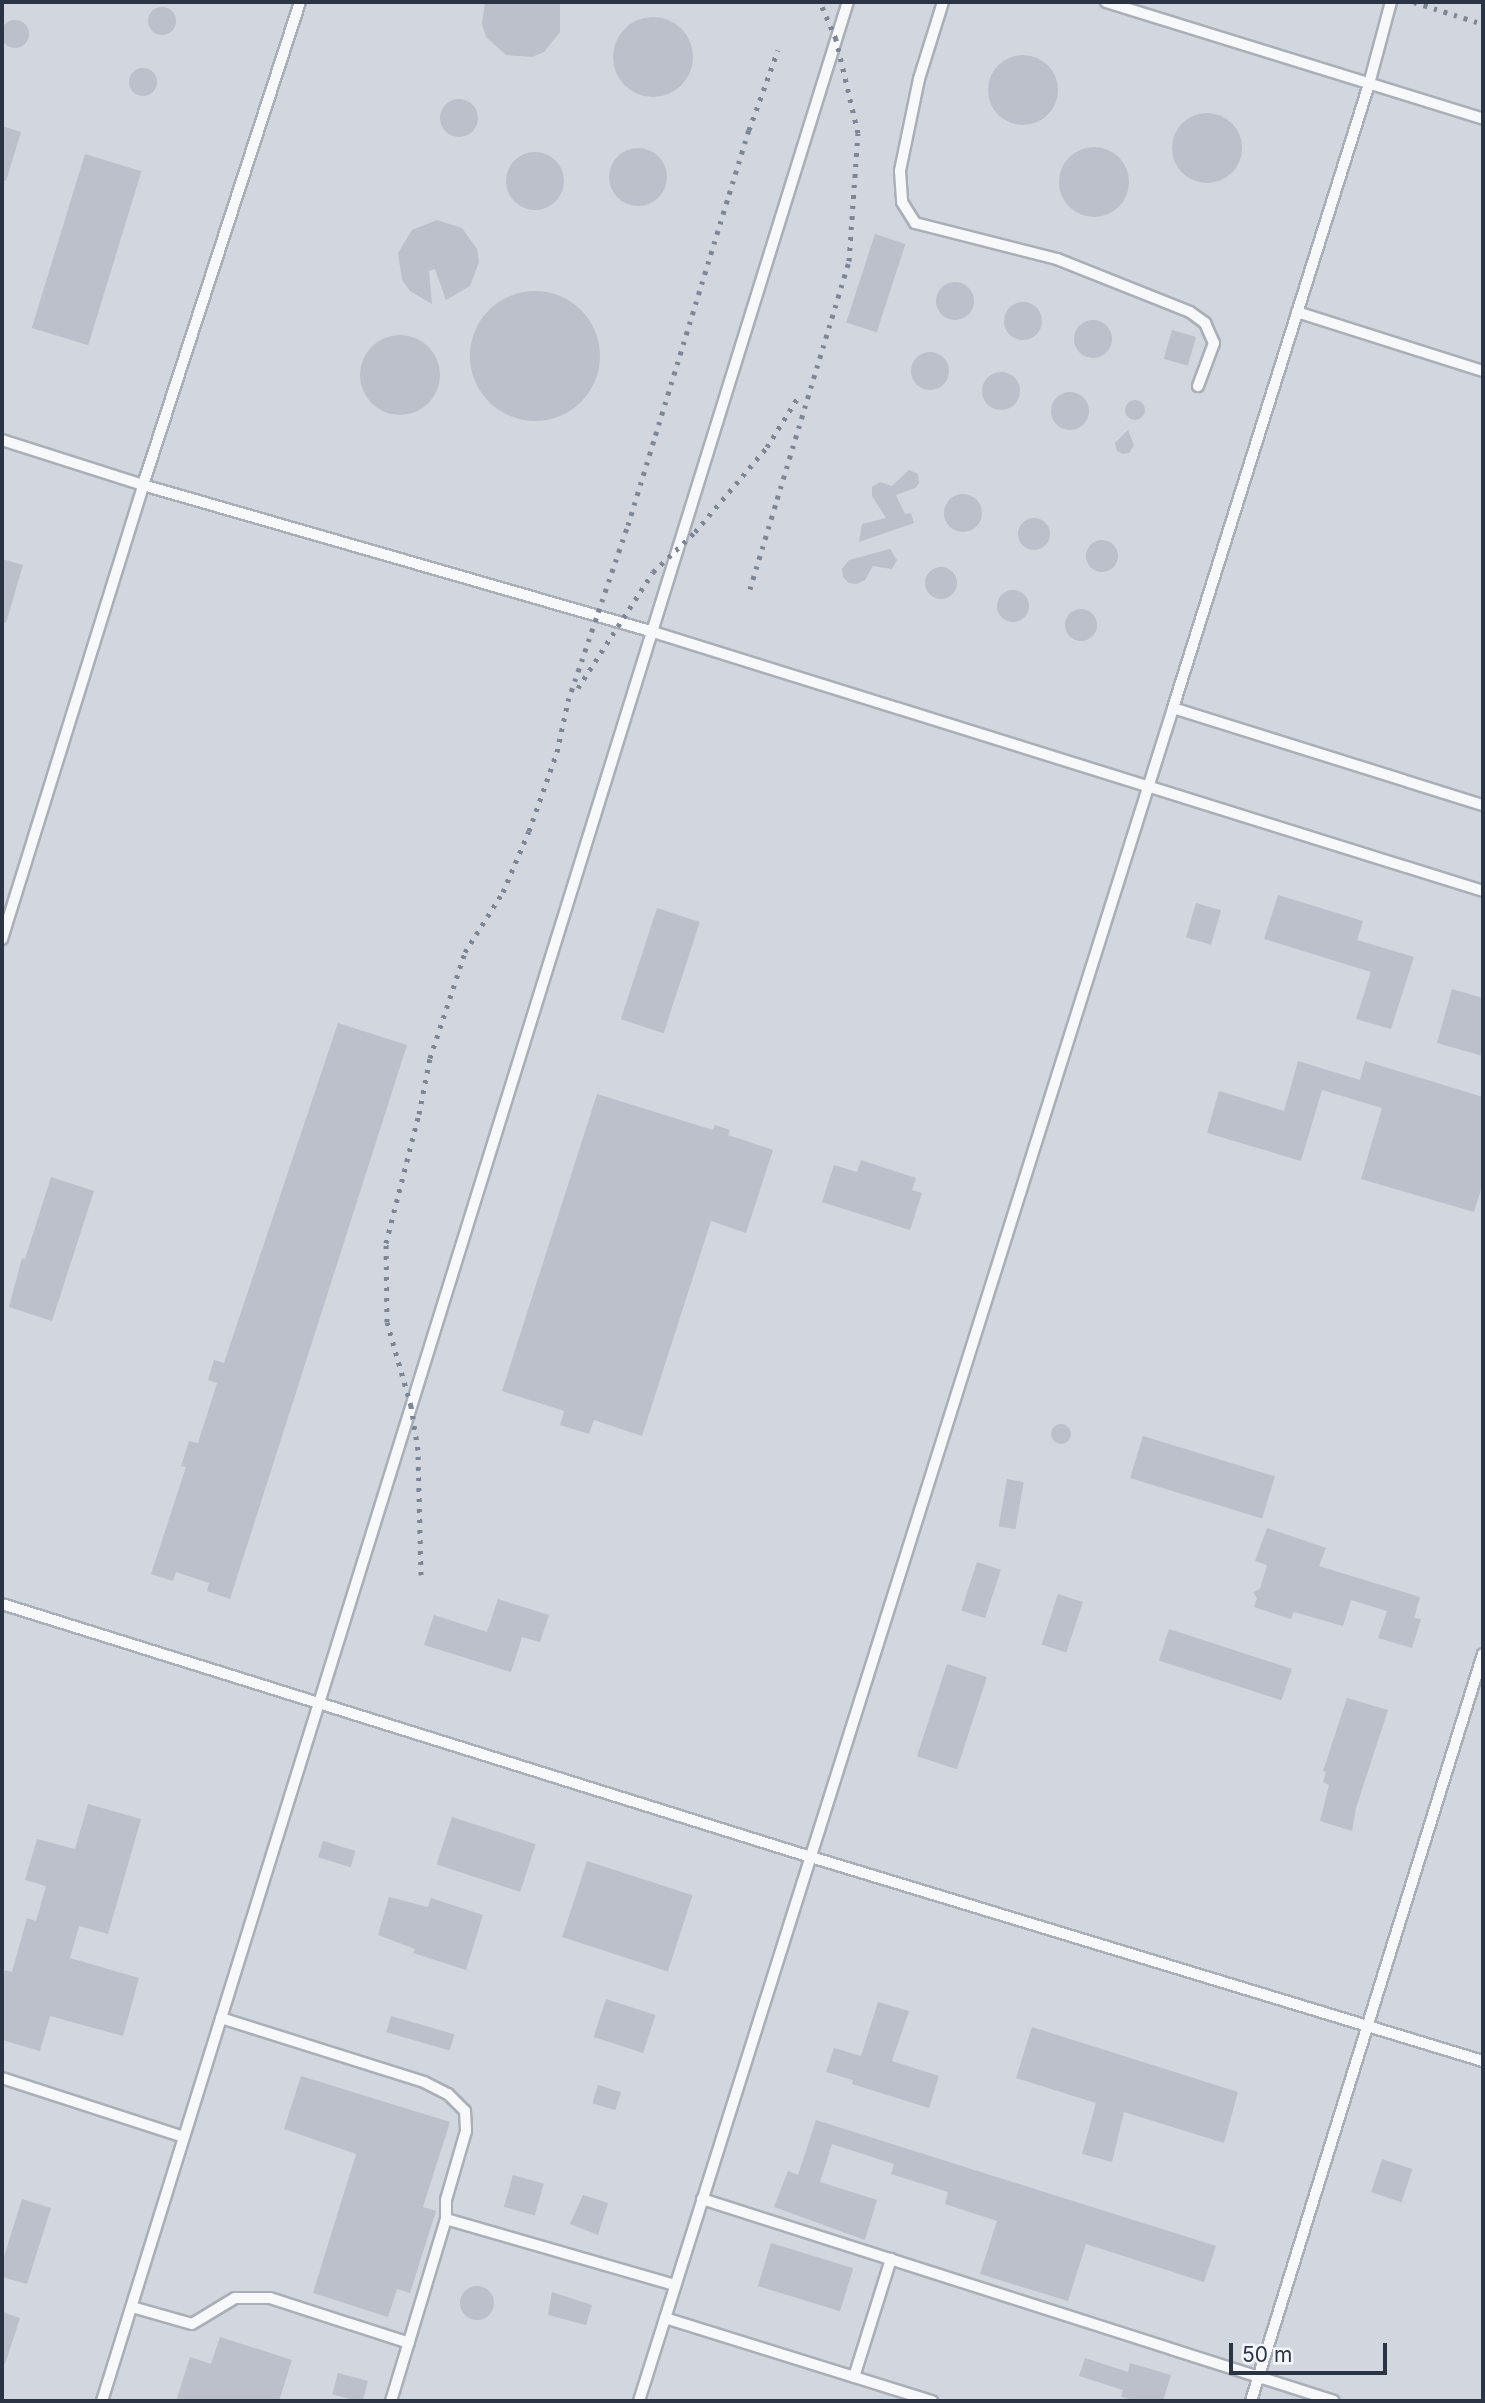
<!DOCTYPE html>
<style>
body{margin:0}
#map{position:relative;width:1485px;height:2403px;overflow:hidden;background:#e4e7ec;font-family:Inter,sans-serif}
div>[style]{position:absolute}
.built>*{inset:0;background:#d2d6de;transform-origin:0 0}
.building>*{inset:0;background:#bbc0ca;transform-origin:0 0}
.round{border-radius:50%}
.roads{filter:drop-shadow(2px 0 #a9aeb7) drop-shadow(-2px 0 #a9aeb7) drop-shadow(0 2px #a9aeb7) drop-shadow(0 -2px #a9aeb7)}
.service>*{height:10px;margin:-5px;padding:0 5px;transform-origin:5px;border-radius:5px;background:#f7f8fa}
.rail>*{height:5px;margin-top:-2.5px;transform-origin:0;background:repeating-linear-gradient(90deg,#7d8696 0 3.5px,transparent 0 10.5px)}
span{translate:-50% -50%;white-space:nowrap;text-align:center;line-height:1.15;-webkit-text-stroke:6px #f4f6f9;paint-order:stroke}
.frame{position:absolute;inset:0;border:4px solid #2b3445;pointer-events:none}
.scale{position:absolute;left:1229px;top:2343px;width:158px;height:32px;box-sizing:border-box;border:4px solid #2b3445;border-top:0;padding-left:9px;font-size:21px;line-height:24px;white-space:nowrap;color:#2b3445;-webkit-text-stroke:5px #f4f6f9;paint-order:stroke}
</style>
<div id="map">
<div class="built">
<div style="left:2px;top:2px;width:1481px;height:2399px"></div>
</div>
<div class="building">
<div style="clip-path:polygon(485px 2px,560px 2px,560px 32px,544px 52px,532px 57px,506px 55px,486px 37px,482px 24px)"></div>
<div class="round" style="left:148px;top:7px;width:28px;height:28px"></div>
<div class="round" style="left:613px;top:17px;width:80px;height:80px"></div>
<div class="round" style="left:1px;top:20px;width:28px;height:28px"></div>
<div class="round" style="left:988px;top:55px;width:70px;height:70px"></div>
<div class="round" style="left:129px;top:68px;width:28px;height:28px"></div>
<div class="round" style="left:440px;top:99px;width:38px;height:38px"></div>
<div class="round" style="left:1172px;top:113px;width:70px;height:70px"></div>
<div style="clip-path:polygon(2px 126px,21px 132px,6px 181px,2px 180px)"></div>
<div class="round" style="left:1059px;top:147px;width:70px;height:70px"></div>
<div class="round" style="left:609px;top:148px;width:58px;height:58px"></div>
<div class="round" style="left:506px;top:152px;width:58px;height:58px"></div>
<div style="left:85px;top:154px;width:59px;height:182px;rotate:17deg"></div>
<div style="clip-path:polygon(437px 220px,462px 228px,477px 249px,479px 262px,470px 286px,446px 300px,435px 269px,429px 271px,432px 304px,410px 291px,402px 280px,398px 253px,412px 230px)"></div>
<div style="left:875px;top:234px;width:32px;height:93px;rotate:18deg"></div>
<div class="round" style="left:936px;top:282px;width:38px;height:38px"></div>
<div class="round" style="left:470px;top:291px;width:130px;height:130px"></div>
<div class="round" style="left:1004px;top:302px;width:38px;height:38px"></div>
<div class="round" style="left:1074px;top:320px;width:38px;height:38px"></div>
<div style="left:1172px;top:330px;width:25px;height:30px;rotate:16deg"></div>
<div class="round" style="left:360px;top:335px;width:80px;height:80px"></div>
<div class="round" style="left:911px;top:352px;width:38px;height:38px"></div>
<div class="round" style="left:982px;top:372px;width:38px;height:38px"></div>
<div class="round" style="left:1051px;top:392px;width:38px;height:38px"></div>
<div class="round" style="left:1125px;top:400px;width:20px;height:20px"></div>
<div style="clip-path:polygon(1128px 430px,1134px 445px,1129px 453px,1123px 454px,1117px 451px,1115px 443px)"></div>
<div style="clip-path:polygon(909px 470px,918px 474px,919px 483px,915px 488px,896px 495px,905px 514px,911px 513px,914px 523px,859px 542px,862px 524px,886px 518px,872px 496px,872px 487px,880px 482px,892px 486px)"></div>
<div class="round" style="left:944px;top:494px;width:38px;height:38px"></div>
<div class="round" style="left:1018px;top:518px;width:32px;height:32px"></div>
<div class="round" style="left:1086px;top:540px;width:32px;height:32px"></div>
<div style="clip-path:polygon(890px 549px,897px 560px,892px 569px,873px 566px,865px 580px,857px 584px,849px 583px,843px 577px,842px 569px,849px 560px)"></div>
<div style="clip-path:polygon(2px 559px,23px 565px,6px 623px,2px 622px)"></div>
<div class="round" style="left:925px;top:567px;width:32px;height:32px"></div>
<div class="round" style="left:997px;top:590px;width:32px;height:32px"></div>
<div class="round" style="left:1065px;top:609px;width:32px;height:32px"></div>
<div style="clip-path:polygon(1278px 895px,1363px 921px,1357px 940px,1414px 957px,1391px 1029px,1356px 1019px,1371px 972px,1264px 939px)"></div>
<div style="left:1196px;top:903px;width:26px;height:36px;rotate:16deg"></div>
<div style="left:657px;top:908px;width:45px;height:117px;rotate:18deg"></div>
<div style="clip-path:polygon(1452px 989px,1483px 998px,1483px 1056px,1437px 1043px)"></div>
<div style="clip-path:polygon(338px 1023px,407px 1045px,230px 1599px,207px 1591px,209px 1583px,176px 1572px,173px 1581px,151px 1574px,186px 1467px,181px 1466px,189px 1441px,198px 1443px,217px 1383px,208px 1380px,214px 1360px,224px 1363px)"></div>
<div style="clip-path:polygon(1298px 1061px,1360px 1080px,1365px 1061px,1483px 1097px,1483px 1183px,1474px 1212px,1361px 1179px,1382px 1108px,1322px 1090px,1301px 1161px,1207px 1133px,1219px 1091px,1284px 1111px)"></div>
<div style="clip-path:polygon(597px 1094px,713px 1130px,715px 1125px,730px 1130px,728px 1135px,773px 1150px,746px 1233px,711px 1221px,642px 1436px,594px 1420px,589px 1434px,560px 1425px,564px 1411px,502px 1391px)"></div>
<div style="clip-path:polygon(861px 1160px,916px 1178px,912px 1190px,922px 1193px,910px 1230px,822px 1202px,834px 1165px,857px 1172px)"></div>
<div style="clip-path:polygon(51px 1177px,94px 1191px,52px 1321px,9px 1307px,22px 1258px,25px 1259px)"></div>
<div class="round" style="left:1051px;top:1424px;width:20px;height:20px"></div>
<div style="left:1143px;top:1436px;width:138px;height:44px;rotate:17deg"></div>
<div style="left:1007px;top:1479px;width:17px;height:48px;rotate:10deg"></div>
<div style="clip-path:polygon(1267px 1528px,1326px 1548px,1319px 1566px,1420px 1597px,1414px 1618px,1421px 1619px,1412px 1648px,1378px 1638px,1387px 1611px,1351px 1600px,1343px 1626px,1294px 1612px,1291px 1619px,1254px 1607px,1257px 1598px,1253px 1592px,1260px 1589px,1267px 1565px,1255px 1561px)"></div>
<div style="left:977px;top:1562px;width:25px;height:51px;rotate:18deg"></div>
<div style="left:1058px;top:1594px;width:26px;height:53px;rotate:18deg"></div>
<div style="clip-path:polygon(498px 1599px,549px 1615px,540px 1642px,522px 1637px,511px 1672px,424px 1645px,434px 1615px,487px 1632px)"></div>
<div style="left:1169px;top:1629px;width:129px;height:33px;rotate:18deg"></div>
<div style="left:947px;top:1664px;width:42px;height:97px;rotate:18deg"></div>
<div style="clip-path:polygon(1347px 1698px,1388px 1710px,1356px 1808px,1352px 1831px,1320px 1821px,1329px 1785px,1323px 1782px,1326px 1772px,1323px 1771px)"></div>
<div style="clip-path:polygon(88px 1804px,141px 1819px,108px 1934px,79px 1926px,70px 1958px,139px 1978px,123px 2036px,50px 2016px,40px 2051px,2px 2040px,2px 1980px,5px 1970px,12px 1972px,27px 1918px,36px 1921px,46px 1886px,25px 1880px,37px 1839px,75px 1849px)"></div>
<div style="left:452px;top:1817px;width:88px;height:50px;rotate:18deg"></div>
<div style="left:323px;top:1841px;width:34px;height:17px;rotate:17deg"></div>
<div style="left:587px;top:1861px;width:111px;height:80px;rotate:18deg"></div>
<div style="clip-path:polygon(389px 1897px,428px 1907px,431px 1898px,483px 1915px,466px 1970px,413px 1953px,415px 1949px,378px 1935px)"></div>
<div style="left:606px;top:1999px;width:52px;height:40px;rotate:18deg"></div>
<div style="clip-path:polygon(878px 2002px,909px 2011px,892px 2061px,939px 2076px,929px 2108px,852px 2084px,853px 2080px,826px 2072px,834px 2048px,861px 2056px)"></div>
<div style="left:391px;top:2016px;width:66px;height:17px;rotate:16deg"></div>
<div style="clip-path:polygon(1032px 2027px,1238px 2092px,1224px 2143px,1124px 2112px,1112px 2162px,1082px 2154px,1096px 2103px,1016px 2078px)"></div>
<div style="clip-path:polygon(301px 2076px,450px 2122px,423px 2207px,436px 2211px,410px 2293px,397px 2289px,388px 2317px,313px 2293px,356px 2154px,284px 2129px)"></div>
<div style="left:598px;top:2085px;width:24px;height:19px;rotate:17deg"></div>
<div style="clip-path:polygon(816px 2120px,1216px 2246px,1204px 2282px,1086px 2244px,1068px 2301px,980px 2274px,997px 2221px,945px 2204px,948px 2192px,891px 2174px,894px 2164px,832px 2144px,820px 2182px,877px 2200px,865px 2240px,774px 2207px,788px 2171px,798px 2175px)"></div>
<div style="left:1382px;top:2159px;width:32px;height:35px;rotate:18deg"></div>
<div style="left:513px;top:2175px;width:32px;height:33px;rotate:16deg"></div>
<div style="clip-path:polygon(583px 2195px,608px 2203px,598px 2235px,570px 2224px)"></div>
<div style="clip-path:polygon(22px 2199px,51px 2208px,27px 2284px,2px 2277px,2px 2263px)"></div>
<div style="left:771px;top:2243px;width:86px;height:45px;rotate:17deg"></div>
<div class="round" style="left:460px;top:2286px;width:34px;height:34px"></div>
<div style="clip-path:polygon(552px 2292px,592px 2305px,586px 2325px,548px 2315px)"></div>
<div style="clip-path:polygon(2px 2312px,20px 2318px,5px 2364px,2px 2363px)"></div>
<div style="clip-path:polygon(220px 2337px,292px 2360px,279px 2401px,176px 2401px,190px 2357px,211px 2364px)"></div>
<div style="clip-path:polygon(1085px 2358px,1128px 2372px,1130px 2363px,1171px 2375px,1163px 2401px,1137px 2401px,1121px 2397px,1123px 2390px,1079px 2376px)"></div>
<div style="left:338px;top:2373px;width:31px;height:22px;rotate:15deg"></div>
</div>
<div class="roads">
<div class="service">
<div style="left:943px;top:2px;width:81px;rotate:107.3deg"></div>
<div style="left:919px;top:79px;width:94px;rotate:101.7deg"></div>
<div style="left:900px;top:171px;width:31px;rotate:86deg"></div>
<div style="left:902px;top:202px;width:25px;rotate:58deg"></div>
<div style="left:915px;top:223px;width:146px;rotate:14.2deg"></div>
<div style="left:1057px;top:259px;width:143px;rotate:21.7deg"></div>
<div style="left:1190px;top:312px;width:19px;rotate:36deg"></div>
<div style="left:1205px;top:323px;width:22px;rotate:66deg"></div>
<div style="left:1214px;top:343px;width:46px;rotate:110.4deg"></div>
<div style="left:1106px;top:2px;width:395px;rotate:17.2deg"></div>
<div style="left:1297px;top:312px;width:195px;rotate:17.6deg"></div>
<div style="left:2px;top:440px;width:148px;rotate:17.7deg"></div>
<div style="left:143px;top:485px;width:528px;rotate:16.06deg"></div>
<div style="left:650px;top:631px;width:873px;rotate:17.33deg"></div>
<div style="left:1173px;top:708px;width:325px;rotate:17.4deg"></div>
<div style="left:2px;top:939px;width:475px;rotate:-72.7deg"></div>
<div style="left:143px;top:485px;width:508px;rotate:-71.99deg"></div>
<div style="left:2px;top:1604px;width:848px;rotate:17.37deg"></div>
<div style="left:811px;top:1857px;width:702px;rotate:16.89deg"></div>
<div style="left:221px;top:2018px;width:213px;rotate:17.5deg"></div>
<div style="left:424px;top:2082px;width:27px;rotate:27deg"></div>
<div style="left:448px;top:2094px;width:24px;rotate:45deg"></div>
<div style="left:465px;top:2111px;width:20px;rotate:87deg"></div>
<div style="left:466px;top:2131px;width:72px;rotate:106.2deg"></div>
<div style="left:446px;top:2200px;width:19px;rotate:90deg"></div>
<div style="left:446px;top:2219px;width:190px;rotate:106.8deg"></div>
<div style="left:2px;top:2078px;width:191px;rotate:18deg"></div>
<div style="left:702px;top:2199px;width:663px;rotate:17.72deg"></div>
<div style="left:446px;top:2219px;width:238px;rotate:16.1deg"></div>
<div style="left:132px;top:2307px;width:62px;rotate:15.8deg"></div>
<div style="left:192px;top:2324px;width:50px;rotate:-31.2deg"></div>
<div style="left:235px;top:2298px;width:35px"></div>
<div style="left:270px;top:2298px;width:146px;rotate:17.9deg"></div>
<div style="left:665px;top:2318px;width:280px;rotate:17.3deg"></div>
<div style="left:854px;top:2377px;width:124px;rotate:-72.6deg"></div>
<div style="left:102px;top:2401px;width:2512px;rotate:-72.73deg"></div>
<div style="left:639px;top:2401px;width:1775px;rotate:-72.49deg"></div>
<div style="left:1173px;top:708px;width:654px;rotate:-72.56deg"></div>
<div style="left:1369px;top:84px;width:85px;rotate:-75deg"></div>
<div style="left:1251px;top:2401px;width:782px;rotate:-72.75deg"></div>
</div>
</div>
<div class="rail">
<div style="left:1414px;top:2px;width:72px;rotate:17.7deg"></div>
<div style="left:750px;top:589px;width:343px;rotate:-73.2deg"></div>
<div style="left:849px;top:261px;width:128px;rotate:-86deg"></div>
<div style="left:858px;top:133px;width:97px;rotate:-103.2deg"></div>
<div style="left:836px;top:39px;width:40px;rotate:-113.4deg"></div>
<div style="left:578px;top:688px;width:138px;rotate:-57.1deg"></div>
<div style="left:653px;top:572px;width:58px;rotate:-43.6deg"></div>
<div style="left:695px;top:532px;width:111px;rotate:-49.7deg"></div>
<div style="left:767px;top:447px;width:62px;rotate:-58.1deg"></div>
<div style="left:421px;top:1575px;width:125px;rotate:-91.4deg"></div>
<div style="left:418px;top:1450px;width:45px;rotate:-99deg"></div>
<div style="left:411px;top:1406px;width:87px;rotate:-105.9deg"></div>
<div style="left:387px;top:1322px;width:79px;rotate:-90.7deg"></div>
<div style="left:386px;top:1243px;width:133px;rotate:-75.7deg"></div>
<div style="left:419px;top:1114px;width:57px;rotate:-78.9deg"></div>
<div style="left:430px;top:1058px;width:112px;rotate:-71.7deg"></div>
<div style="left:465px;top:952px;width:71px;rotate:-57.7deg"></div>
<div style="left:503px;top:892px;width:66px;rotate:-66.9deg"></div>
<div style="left:529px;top:831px;width:84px;rotate:-70.5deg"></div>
<div style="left:557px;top:752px;width:52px;rotate:-77.8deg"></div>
<div style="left:568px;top:701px;width:186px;rotate:-71.2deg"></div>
<div style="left:628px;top:525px;width:413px;rotate:-73deg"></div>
<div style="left:749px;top:130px;width:85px;rotate:-70.1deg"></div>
</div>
<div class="frame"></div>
<div class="scale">50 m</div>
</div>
